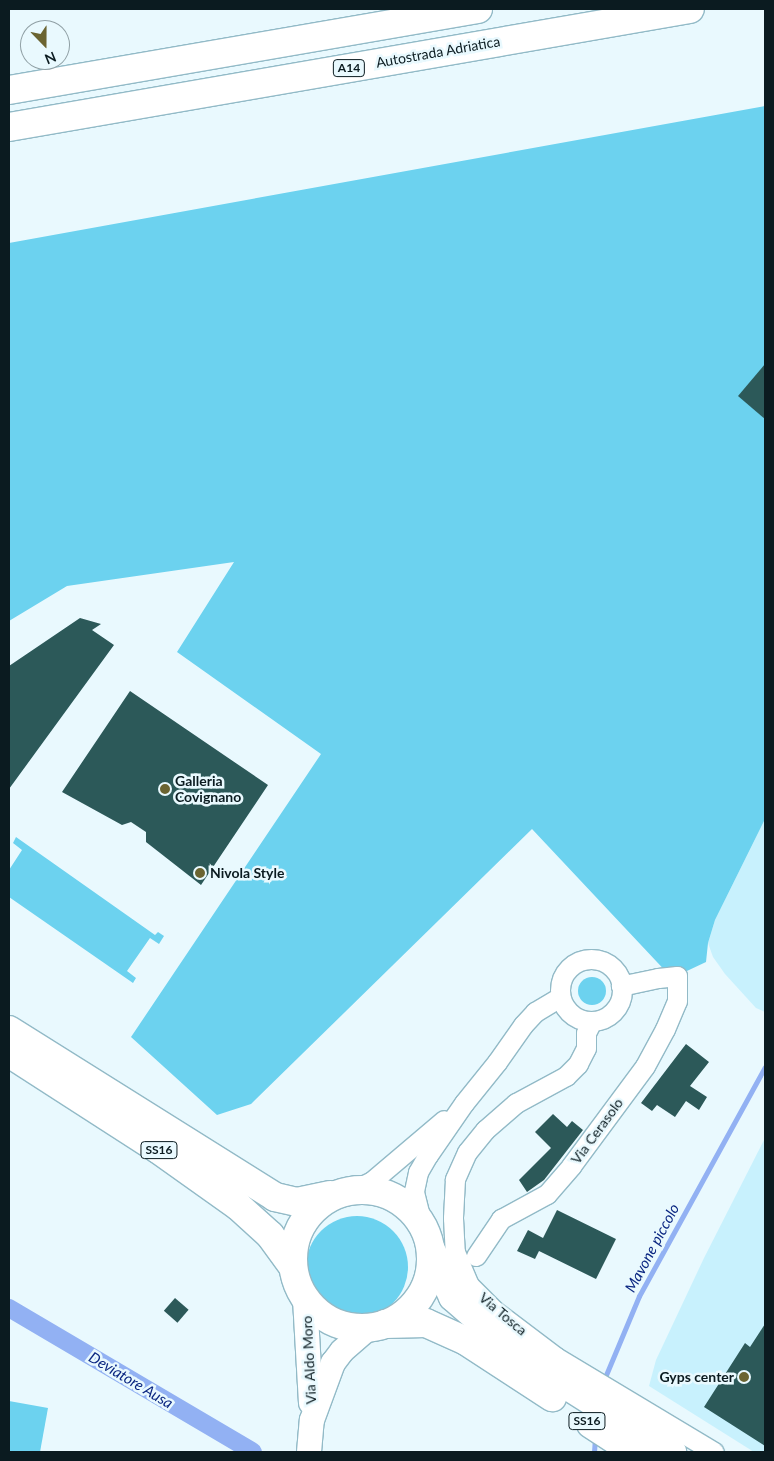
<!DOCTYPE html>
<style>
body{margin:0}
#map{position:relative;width:774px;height:1461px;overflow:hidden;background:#e9f9fe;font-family:Lato,sans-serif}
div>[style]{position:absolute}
.built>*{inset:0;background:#c8f1fd}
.green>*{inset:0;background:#6cd2ef}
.round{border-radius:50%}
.stream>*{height:5px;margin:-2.5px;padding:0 2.5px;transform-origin:2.5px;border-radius:2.5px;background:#92b1f3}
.canal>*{height:18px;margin:-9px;padding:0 9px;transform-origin:9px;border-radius:9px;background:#92b1f3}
.building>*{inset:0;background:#2c5959;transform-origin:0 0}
.roads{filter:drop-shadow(1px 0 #92bac7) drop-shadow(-1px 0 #92bac7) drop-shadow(0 1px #92bac7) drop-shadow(0 -1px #92bac7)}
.minor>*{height:19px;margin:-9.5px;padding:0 9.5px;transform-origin:9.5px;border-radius:9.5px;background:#fff}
.minor>.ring{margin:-9.5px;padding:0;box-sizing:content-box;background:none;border:19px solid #fff;border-radius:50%}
.tertiary>*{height:24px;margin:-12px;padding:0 12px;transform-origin:12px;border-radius:12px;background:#fff}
.primary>*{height:28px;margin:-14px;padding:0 14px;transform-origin:14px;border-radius:14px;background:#fff}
.primary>.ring{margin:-14px;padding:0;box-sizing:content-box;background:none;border:28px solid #fff;border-radius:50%}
.motorway>*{height:28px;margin:-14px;padding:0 14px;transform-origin:14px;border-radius:14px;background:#fff}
.dots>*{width:14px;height:14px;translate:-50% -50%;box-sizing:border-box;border:2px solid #e9f9fe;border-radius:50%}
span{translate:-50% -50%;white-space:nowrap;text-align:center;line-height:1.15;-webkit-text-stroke:5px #e9f9fe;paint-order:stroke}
.shield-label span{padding:1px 4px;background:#e9f9fe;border:1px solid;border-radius:4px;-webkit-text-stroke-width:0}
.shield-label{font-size:12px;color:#0b1b20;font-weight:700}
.street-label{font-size:14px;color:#0b1b20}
.poi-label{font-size:14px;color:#0b1b20;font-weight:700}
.left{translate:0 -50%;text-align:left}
.right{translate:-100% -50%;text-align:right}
.water-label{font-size:15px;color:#0b2782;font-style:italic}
.frame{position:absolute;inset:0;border:10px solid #0b1b20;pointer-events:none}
.north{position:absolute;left:20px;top:20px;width:50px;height:50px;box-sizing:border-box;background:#e9f9fe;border:1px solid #90a0a5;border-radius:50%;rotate:158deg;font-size:14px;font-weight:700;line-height:20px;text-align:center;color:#0b1b20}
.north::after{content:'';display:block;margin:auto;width:18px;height:22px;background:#6b6431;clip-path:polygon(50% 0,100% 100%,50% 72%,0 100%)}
</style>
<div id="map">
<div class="built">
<div style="clip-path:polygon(765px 819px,765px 1012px,756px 1008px,725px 974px,713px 957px,708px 943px,715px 920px)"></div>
<div style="clip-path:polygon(765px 1138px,765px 1452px,754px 1452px,649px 1386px,656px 1360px,704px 1258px)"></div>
</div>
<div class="green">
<div style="clip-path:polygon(765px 106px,765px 819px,715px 920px,708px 943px,706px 962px,672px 978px,532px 829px,251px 1104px,217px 1115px,131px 1037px,321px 754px,177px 652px,234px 562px,67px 586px,9px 621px,9px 243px)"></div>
<div style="clip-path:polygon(16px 837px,155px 935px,158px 932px,164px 936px,159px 944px,150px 938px,127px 971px,136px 978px,133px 983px,9px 897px,9px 870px,22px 850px,13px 843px)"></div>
<div class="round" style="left:578px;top:977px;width:28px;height:28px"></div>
<div class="round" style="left:306px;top:1216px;width:102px;height:102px"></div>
<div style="clip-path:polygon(9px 1401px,48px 1408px,40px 1452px,9px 1452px)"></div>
</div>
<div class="stream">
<div style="left:603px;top:1382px;width:93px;rotate:-67.3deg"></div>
<div style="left:639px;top:1296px;width:261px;rotate:-61.2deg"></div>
<div style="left:594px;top:1452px;width:15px;rotate:-86deg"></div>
</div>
<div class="canal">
<div style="left:9px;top:1308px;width:283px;rotate:30.5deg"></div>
</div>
<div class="building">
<div style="clip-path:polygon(765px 364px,765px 419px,738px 396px)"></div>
<div style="clip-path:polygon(80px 618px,101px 624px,92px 630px,114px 645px,9px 789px,9px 666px)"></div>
<div style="clip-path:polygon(130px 691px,268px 785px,201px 885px,146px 842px,146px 832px,131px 822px,122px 825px,62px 792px)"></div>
<div style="clip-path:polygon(686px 1044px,709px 1062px,690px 1086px,707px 1097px,699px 1110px,686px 1101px,675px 1117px,657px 1105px,652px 1111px,641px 1103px)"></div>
<div style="clip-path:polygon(553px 1114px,567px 1127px,572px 1121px,583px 1130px,544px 1180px,527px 1192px,519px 1180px,551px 1148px,535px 1132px)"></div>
<div style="clip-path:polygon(557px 1210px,616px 1239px,596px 1279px,539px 1251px,535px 1259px,517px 1251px,528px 1230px,543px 1238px)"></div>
<div style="left:175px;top:1298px;width:18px;height:17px;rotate:41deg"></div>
<div style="clip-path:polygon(765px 1324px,765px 1446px,704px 1407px,745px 1343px,750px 1347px)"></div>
</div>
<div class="roads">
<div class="minor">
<div class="ring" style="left:560px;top:959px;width:43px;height:43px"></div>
<div style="left:592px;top:1021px;width:13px;rotate:117deg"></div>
<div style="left:586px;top:1033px;width:15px;rotate:90deg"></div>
<div style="left:586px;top:1048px;width:18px;rotate:117deg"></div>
<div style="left:578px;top:1064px;width:17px;rotate:135deg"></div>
<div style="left:566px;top:1076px;width:57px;rotate:151.6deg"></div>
<div style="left:516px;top:1103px;width:41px;rotate:138.9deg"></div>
<div style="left:485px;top:1130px;width:28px;rotate:129deg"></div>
<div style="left:467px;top:1152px;width:30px;rotate:114deg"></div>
<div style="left:455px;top:1179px;width:39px;rotate:93deg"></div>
<div style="left:453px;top:1218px;width:34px;rotate:87deg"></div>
<div style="left:455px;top:1252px;width:36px;rotate:67deg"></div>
<div style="left:469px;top:1285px;width:35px;rotate:45deg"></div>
<div style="left:494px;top:1310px;width:78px;rotate:37.2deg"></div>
<div style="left:556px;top:1357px;width:184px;rotate:31deg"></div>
<div style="left:353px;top:1190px;width:21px;rotate:-25deg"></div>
<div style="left:372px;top:1181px;width:94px;rotate:-40.3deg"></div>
<div style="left:422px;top:1224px;width:34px;rotate:-104deg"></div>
<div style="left:414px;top:1191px;width:19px;rotate:-78deg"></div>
<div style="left:418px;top:1172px;width:20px;rotate:-60deg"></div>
<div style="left:428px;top:1155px;width:63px;rotate:-55.3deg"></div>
<div style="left:464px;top:1103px;width:53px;rotate:-51.2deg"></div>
<div style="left:497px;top:1062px;width:45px;rotate:-54.9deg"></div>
<div style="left:523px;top:1025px;width:18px;rotate:-47deg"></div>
<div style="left:535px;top:1012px;width:29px;rotate:-31deg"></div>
<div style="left:476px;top:1256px;width:45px;rotate:-56deg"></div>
<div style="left:501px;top:1219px;width:52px;rotate:-28.5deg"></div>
<div style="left:547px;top:1194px;width:37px;rotate:-49deg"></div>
<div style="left:571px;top:1166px;width:124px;rotate:-53.5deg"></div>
<div style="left:645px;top:1066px;width:42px;rotate:-61.6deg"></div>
<div style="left:665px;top:1029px;width:30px;rotate:-67deg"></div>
<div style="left:677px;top:1001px;width:25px;rotate:-90deg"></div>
<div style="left:677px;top:976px;width:19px;rotate:174deg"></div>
<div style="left:658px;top:978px;width:38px;rotate:168deg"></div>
</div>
<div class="tertiary">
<div style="left:305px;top:1299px;width:104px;rotate:86.7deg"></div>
<div style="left:309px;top:1452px;width:32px;rotate:-85deg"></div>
<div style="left:312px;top:1420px;width:61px;rotate:-69.8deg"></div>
<div style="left:333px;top:1363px;width:15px;rotate:-53deg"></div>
<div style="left:342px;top:1351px;width:37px;rotate:-41deg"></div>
</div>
<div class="primary">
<div style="left:9px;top:1030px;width:314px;rotate:32.1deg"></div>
<div style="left:275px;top:1197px;width:23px;rotate:13deg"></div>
<div style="left:297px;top:1202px;width:34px;rotate:-12deg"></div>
<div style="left:12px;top:1055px;width:174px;rotate:32.8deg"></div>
<div style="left:158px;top:1149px;width:98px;rotate:35.5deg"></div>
<div style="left:238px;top:1206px;width:43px;rotate:42.2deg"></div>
<div style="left:270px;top:1235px;width:39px;rotate:54deg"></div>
<div class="ring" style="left:293px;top:1190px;width:110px;height:110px"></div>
<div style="left:431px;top:1250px;width:52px;rotate:64.9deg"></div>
<div style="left:453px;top:1297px;width:43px;rotate:41.2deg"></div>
<div style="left:485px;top:1325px;width:81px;rotate:37.4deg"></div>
<div style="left:549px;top:1374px;width:146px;rotate:32.4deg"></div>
<div style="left:385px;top:1324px;width:41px;rotate:-1.4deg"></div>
<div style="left:426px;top:1323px;width:44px;rotate:24.2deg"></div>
<div style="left:466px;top:1341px;width:103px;rotate:33.1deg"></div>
<div style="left:591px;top:1424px;width:51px;rotate:33.1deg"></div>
</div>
<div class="motorway">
<div style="left:9px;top:90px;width:476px;rotate:-9.8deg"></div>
<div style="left:9px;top:127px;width:691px;rotate:-9.83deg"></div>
</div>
</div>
<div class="dots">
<div style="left:165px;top:789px;background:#6b6431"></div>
<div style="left:200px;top:873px;background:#6b6431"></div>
<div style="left:744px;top:1377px;background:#6b6431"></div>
</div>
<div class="shield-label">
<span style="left:349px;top:68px">A14</span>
<span style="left:159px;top:1150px">SS16</span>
<span style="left:587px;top:1421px">SS16</span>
</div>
<div class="street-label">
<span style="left:438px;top:52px;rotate:-10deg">Autostrada Adriatica</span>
<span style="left:597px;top:1131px;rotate:-54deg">Via Cerasolo</span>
<span style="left:503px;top:1314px;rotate:40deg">Via Tosca</span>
<span style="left:309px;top:1360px;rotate:-93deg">Via Aldo Moro</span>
</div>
<div class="poi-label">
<span class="left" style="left:175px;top:789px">Galleria<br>Covignano</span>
<span class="left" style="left:210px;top:873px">Nivola Style</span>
<span class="right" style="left:734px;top:1377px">Gyps center</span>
</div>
<div class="water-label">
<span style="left:652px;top:1248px;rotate:-62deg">Mavone piccolo</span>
<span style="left:131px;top:1380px;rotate:31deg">Deviatore Ausa</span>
</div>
<div class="frame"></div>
<div class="north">N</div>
</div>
